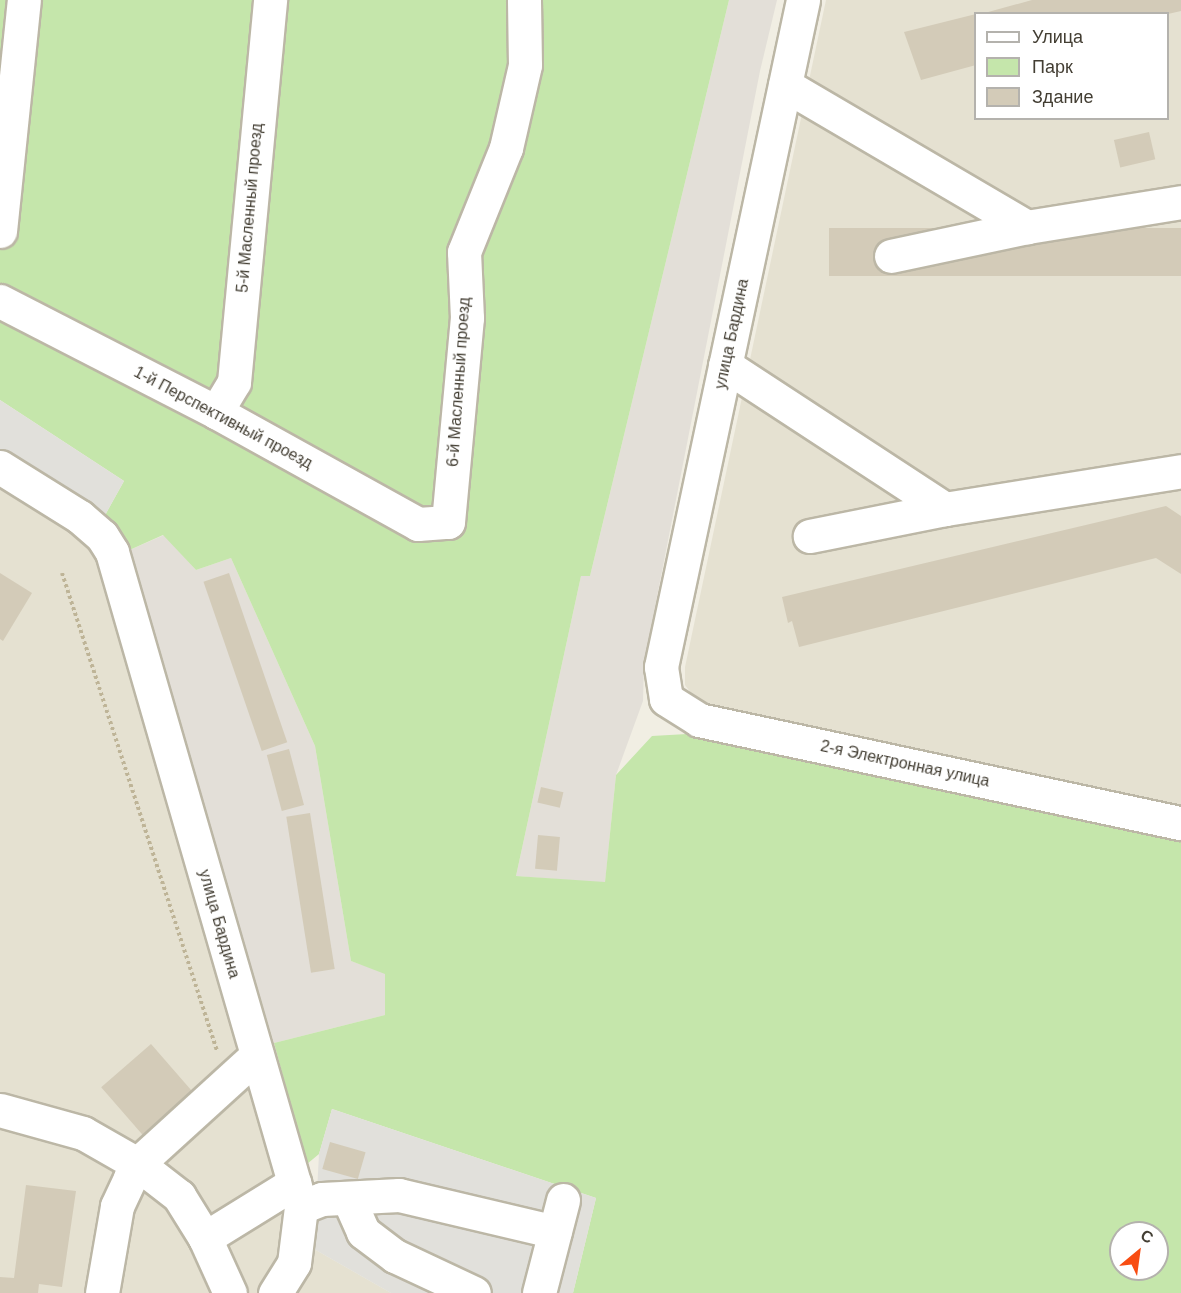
<!DOCTYPE html>
<meta charset="utf-8">
<style>
body{margin:0}
#map{position:relative;width:1181px;height:1293px;overflow:hidden;background:#f1eee3;font-family:Arial,sans-serif}
div>[style]{position:absolute}
.residential>*{inset:0;background:#e5e1d1}
.industrial>*{inset:0;background:#e3dfd8}
.green>*{inset:0;background:#c5e6ab}
.parking>*{inset:0;background:#e1e0db}
.building>*{inset:0;background:#d3cbb8;transform-origin:0 0}
.path>*{height:4px;margin-top:-2px;transform-origin:0;background:repeating-linear-gradient(90deg,#beb497 0 3px,transparent 0 6px)}
.roads{filter:drop-shadow(2px 0 #bcb7a6) drop-shadow(-2px 0 #bcb7a6) drop-shadow(0 2px #bcb7a6) drop-shadow(0 -2px #bcb7a6)}
.minor>*{height:33px;margin:-16.5px;padding:0 16.5px;transform-origin:16.5px;border-radius:16.5px;background:#fff}
span{translate:-50% -50%;white-space:nowrap;text-align:center;line-height:1.15;-webkit-text-stroke:4.5px #fff;paint-order:stroke}
.street-label{font-size:16px;color:#433e33}
.legend{position:absolute;left:974px;top:12px;width:195px;height:108px;box-sizing:border-box;background:#fff;border:2px solid #b4b2ad;margin:0;padding:8px 10px;list-style:none;font-size:18px;color:#433e33}
.legend li{display:flex;align-items:center;gap:12px;height:30px}
.legend b{width:30px;border:2px solid #b4b2ad}
.north{position:absolute;left:1109px;top:1221px;width:60px;height:60px;box-sizing:border-box;background:#fff;border:2px solid #b4b2ad;border-radius:50%;rotate:29deg;font-size:16px;font-weight:700;line-height:24px;text-align:center;color:#433e33}
.north::after{content:'';display:block;margin:auto;width:21px;height:27px;background:#f84d13;clip-path:polygon(50% 0,100% 100%,50% 72%,0 100%)}
</style>
<div id="map">
<div class="residential">
<div style="clip-path:polygon(evenodd,826px 0,1181px 0,1181px 808px,709px 704px,694px 697px,685px 685px,685px 667px,826px 0,976px 14px,1168px 14px,1168px 118px,976px 118px,976px 14px)"></div>
<div style="clip-path:polygon(0 479px,67px 520px,104px 559px,287px 1221px,285px 1255px,260px 1293px,0 1293px)"></div>
<div style="clip-path:polygon(314px 1249px,391px 1293px,290px 1293px)"></div>
</div>
<div class="industrial">
<div style="clip-path:polygon(729px 0,777px 0,760px 71px,644px 663px,643px 701px,616px 775px,605px 883px,516px 876px,581px 576px,590px 576px)"></div>
<div style="clip-path:polygon(164px 535px,196px 570px,231px 558px,315px 746px,351px 961px,385px 973px,385px 1015px,274px 1043px,125px 552px)"></div>
</div>
<div class="green">
<div style="clip-path:polygon(evenodd,0 0,729px 0,590px 576px,581px 576px,516px 876px,605px 882px,616px 775px,652px 736px,687px 734px,1181px 838px,1181px 1293px,573px 1293px,596px 1198px,332px 1109px,319px 1154px,307px 1164px,274px 1043px,385px 1015px,385px 974px,351px 961px,315px 746px,231px 558px,196px 570px,163px 535px,125px 552px,104px 517px,124px 481px,0 400px,0 0,1121px 1233px,1157px 1233px,1157px 1269px,1121px 1269px,1121px 1233px)"></div>
</div>
<div class="parking">
<div style="clip-path:polygon(0 400px,124px 481px,104px 517px,0 452px)"></div>
<div style="clip-path:polygon(332px 1109px,596px 1198px,573px 1293px,391px 1293px,314px 1249px,319px 1154px)"></div>
</div>
<div class="building">
<div style="clip-path:polygon(1032px 0,1181px 0,1181px 11px,1168px 14px,981px 14px)"></div>
<div style="clip-path:polygon(976px 14px,976px 65px,921px 80px,904px 32px)"></div>
<div style="left:1149px;top:132px;width:28px;height:36px;rotate:77deg"></div>
<div style="left:1181px;top:228px;width:48px;height:352px;rotate:90deg"></div>
<div style="clip-path:polygon(1166px 506px,1181px 516px,1181px 574px,1156px 558px,799px 647px,792px 621px,788px 623px,782px 597px)"></div>
<div style="clip-path:polygon(0 573px,32px 593px,3px 641px,0 639px)"></div>
<div style="left:229px;top:573px;width:179px;height:27px;rotate:71deg"></div>
<div style="left:289px;top:749px;width:58px;height:23px;rotate:75deg"></div>
<div style="left:541px;top:787px;width:23px;height:16px;rotate:13deg"></div>
<div style="left:310px;top:813px;width:158px;height:24px;rotate:81deg"></div>
<div style="left:538px;top:835px;width:22px;height:34px;rotate:5deg"></div>
<div style="left:151px;top:1044px;width:65px;height:66px;rotate:49deg"></div>
<div style="left:330px;top:1142px;width:37px;height:28px;rotate:16deg"></div>
<div style="clip-path:polygon(26px 1185px,76px 1191px,62px 1287px,39px 1284px,38px 1293px,0 1293px,0 1277px,14px 1278px)"></div>
</div>
<div class="path">
<div style="left:62px;top:573px;width:503px;rotate:72.03deg"></div>
</div>
<div class="roads">
<div class="minor">
<div style="left:803px;top:0;width:682px;rotate:102.02deg"></div>
<div style="left:661px;top:667px;width:32px;rotate:81deg"></div>
<div style="left:666px;top:699px;width:39px;rotate:32deg"></div>
<div style="left:699px;top:720px;width:493px;rotate:12.1deg"></div>
<div style="left:785px;top:85px;width:281px;rotate:30.4deg"></div>
<div style="left:1027px;top:227px;width:139px;rotate:168deg"></div>
<div style="left:1027px;top:227px;width:156px;rotate:-9.2deg"></div>
<div style="left:0;top:231px;width:232px;rotate:-84.1deg"></div>
<div style="left:0;top:301px;width:243px;rotate:27.2deg"></div>
<div style="left:216px;top:412px;width:231px;rotate:29deg"></div>
<div style="left:418px;top:524px;width:30px;rotate:-4deg"></div>
<div style="left:448px;top:522px;width:205px;rotate:-84.7deg"></div>
<div style="left:467px;top:318px;width:66px;rotate:-92.6deg"></div>
<div style="left:464px;top:252px;width:112px;rotate:-68deg"></div>
<div style="left:506px;top:148px;width:85px;rotate:-77.1deg"></div>
<div style="left:525px;top:65px;width:65px;rotate:-90.9deg"></div>
<div style="left:725px;top:365px;width:263px;rotate:33.2deg"></div>
<div style="left:945px;top:509px;width:138px;rotate:168.7deg"></div>
<div style="left:216px;top:412px;width:35px;rotate:-59deg"></div>
<div style="left:234px;top:382px;width:384px;rotate:-84.6deg"></div>
<div style="left:0;top:467px;width:94px;rotate:32deg"></div>
<div style="left:80px;top:517px;width:29px;rotate:41deg"></div>
<div style="left:102px;top:536px;width:19px;rotate:58deg"></div>
<div style="left:112px;top:552px;width:682px;rotate:73.9deg"></div>
<div style="left:301px;top:1207px;width:56px;rotate:97.1deg"></div>
<div style="left:294px;top:1263px;width:36px;rotate:122deg"></div>
<div style="left:945px;top:509px;width:239px;rotate:-9.1deg"></div>
<div style="left:0;top:1110px;width:86px;rotate:15.5deg"></div>
<div style="left:83px;top:1133px;width:64px;rotate:29.7deg"></div>
<div style="left:139px;top:1165px;width:51px;rotate:37.8deg"></div>
<div style="left:179px;top:1196px;width:49px;rotate:58.2deg"></div>
<div style="left:205px;top:1238px;width:60px;rotate:65.6deg"></div>
<div style="left:349px;top:1200px;width:35px;rotate:66deg"></div>
<div style="left:363px;top:1232px;width:40px;rotate:37deg"></div>
<div style="left:395px;top:1256px;width:87px;rotate:25.1deg"></div>
<div style="left:301px;top:1207px;width:22px;rotate:-21deg"></div>
<div style="left:322px;top:1199px;width:77px;rotate:-3deg"></div>
<div style="left:399px;top:1195px;width:160px;rotate:13.3deg"></div>
<div style="left:205px;top:1238px;width:105px;rotate:-31.7deg"></div>
<div style="left:102px;top:1293px;width:88px;rotate:-80.2deg"></div>
<div style="left:117px;top:1206px;width:31px;rotate:-65deg"></div>
<div style="left:130px;top:1178px;width:26px;rotate:-54deg"></div>
<div style="left:145px;top:1157px;width:151px;rotate:-42.3deg"></div>
<div style="left:539px;top:1293px;width:96px;rotate:-75.5deg"></div>
</div>
</div>
<div class="street-label">
<span style="left:250px;top:208px;rotate:-85deg">5-й Масленный проезд</span>
<span style="left:732px;top:334px;rotate:-78deg">улица Бардина</span>
<span style="left:459px;top:382px;rotate:-86deg">6-й Масленный проезд</span>
<span style="left:223px;top:418px;rotate:28deg">1-й Перспективный проезд</span>
<span style="left:905px;top:764px;rotate:12deg">2-я Электронная улица</span>
<span style="left:219px;top:924px;rotate:74deg">улица Бардина</span>
</div>
<ul class="legend">
<li><b style="height:8px;background:#fff"></b>Улица</li>
<li><b style="height:16px;background:#c5e6ab"></b>Парк</li>
<li><b style="height:16px;background:#d3cbb8"></b>Здание</li>
</ul>
<div class="north">С</div>
</div>
